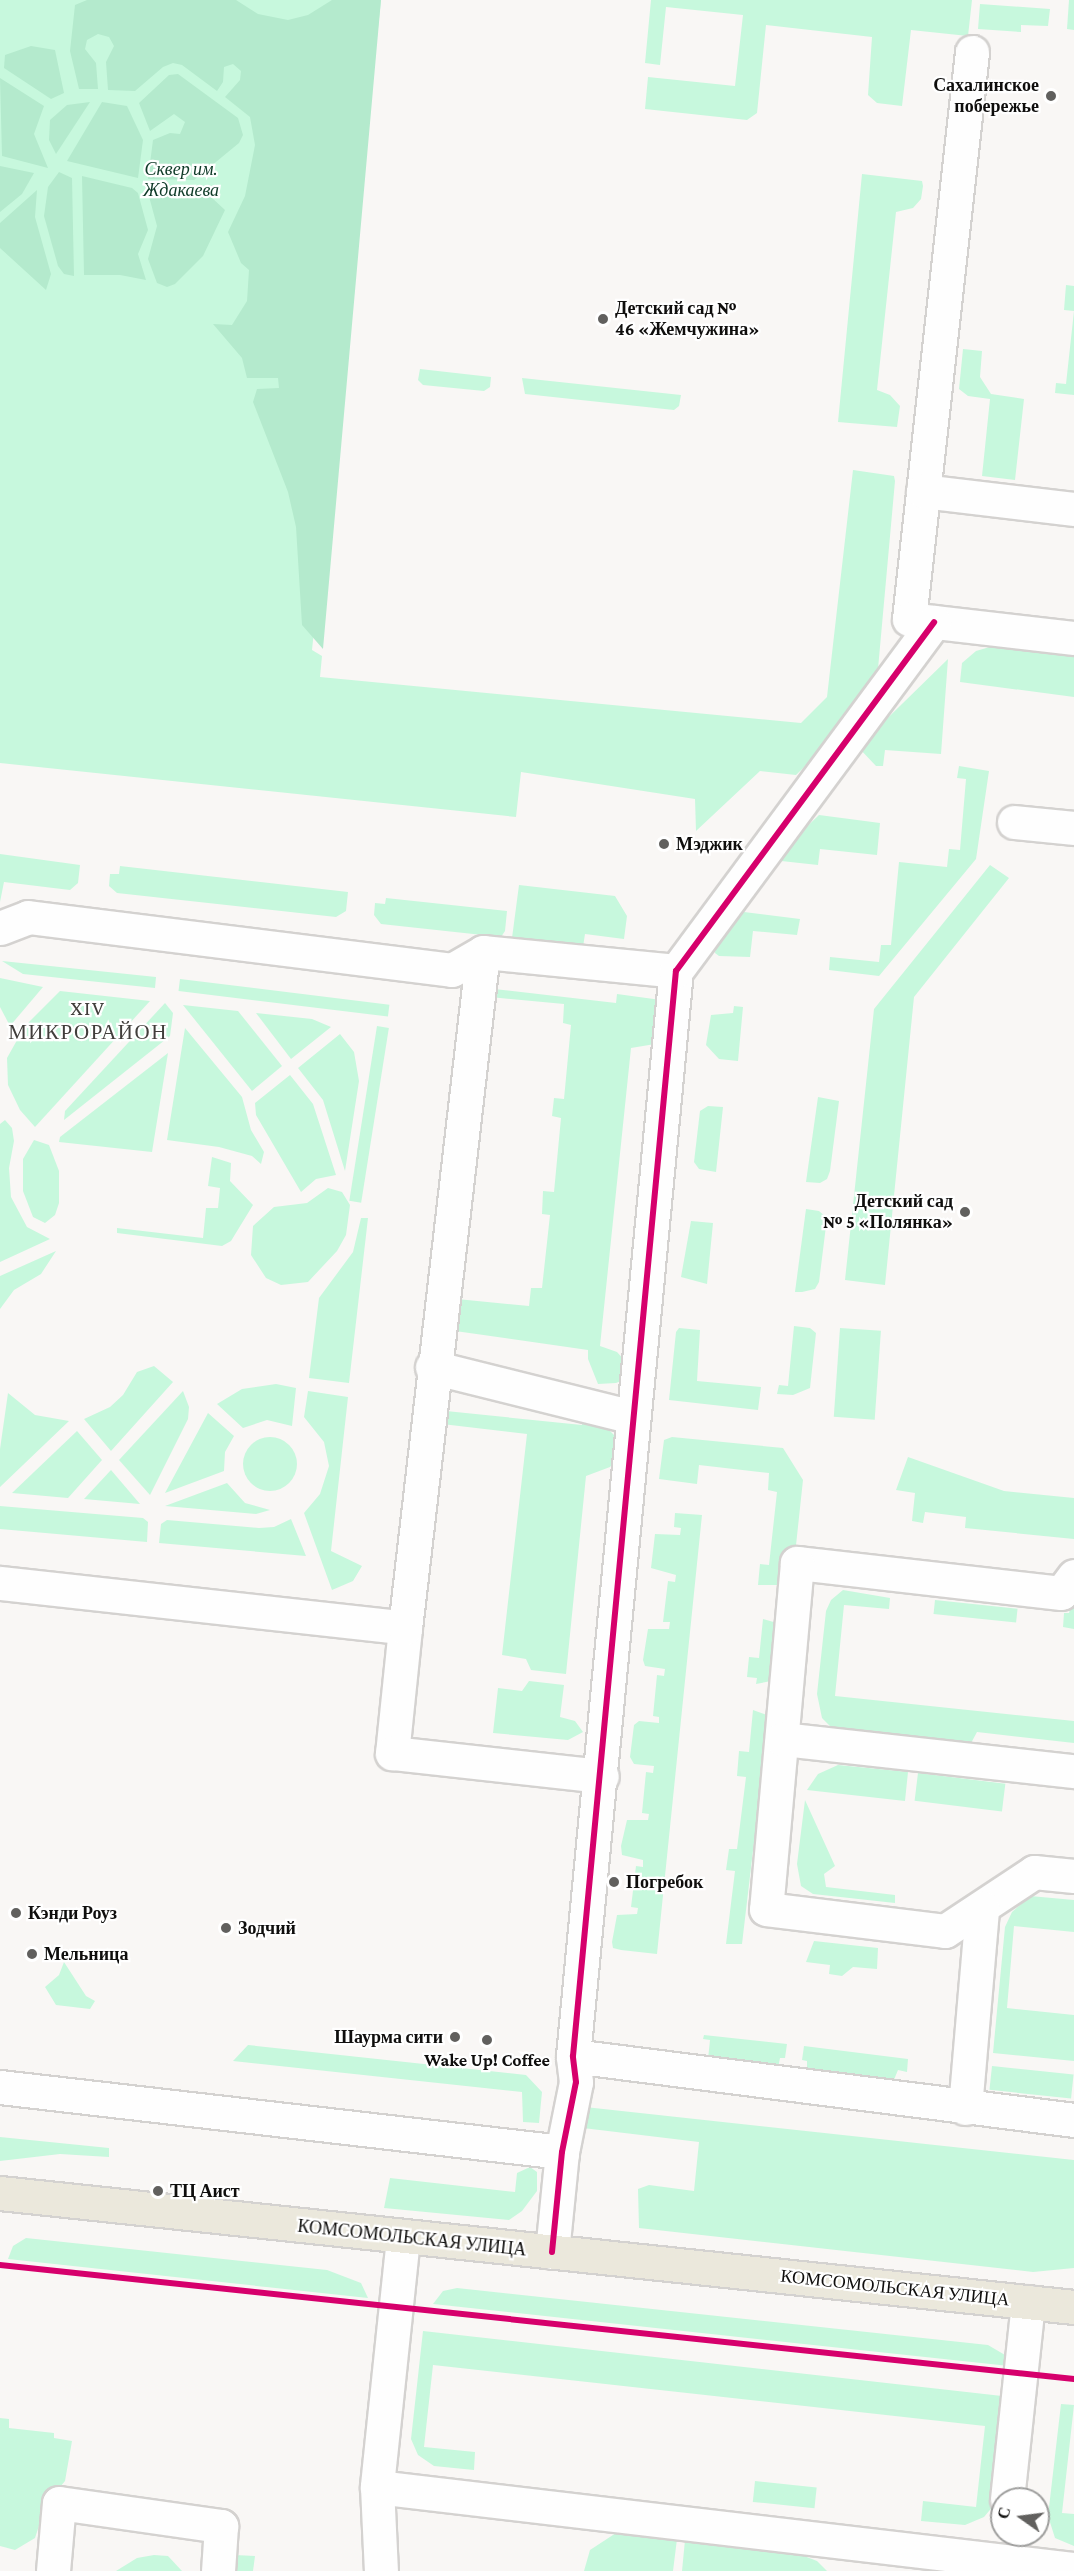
<!DOCTYPE html>
<meta charset="utf-8">
<style>
body{margin:0}
#map{position:relative;width:1074px;height:2571px;overflow:hidden;background:#f9f7f5;font-family:"Crimson Pro",serif}
div>[style]{position:absolute}
.green>*{inset:0;background:#c7f8dd;transform-origin:0 0}
.round{border-radius:50%}
.forest>*{inset:0;background:#b4eacd}
.roads{filter:drop-shadow(2px 0 #d4d2d0) drop-shadow(-2px 0 #d4d2d0) drop-shadow(0 2px #d4d2d0) drop-shadow(0 -2px #d4d2d0)}
.minor>*{height:33px;margin:-16.5px;padding:0 16.5px;transform-origin:16.5px;border-radius:16.5px;background:#fefefe}
.major>*{height:33px;margin:-16.5px;padding:0 16.5px;transform-origin:16.5px;border-radius:16.5px;background:#ebe8dc}
.cycleway>*{height:6px;margin:-3px;padding:0 3px;transform-origin:3px;border-radius:3px;background:#d6006c}
.dots>*{width:16px;height:16px;translate:-50% -50%;box-sizing:border-box;border:3px solid #fff;border-radius:50%}
span{translate:-50% -50%;white-space:nowrap;text-align:center;line-height:1.15;-webkit-text-stroke:4.5px #fff;paint-order:stroke}
.poi-label{font-size:18px;color:#0f0e0d;font-weight:700}
.right{translate:-100% -50%;text-align:right}
.left{translate:0 -50%;text-align:left}
.park-label{font-size:18px;color:#0d3926;font-style:italic}
.street-label{font-size:18px;color:#0f0e0d}
.quarter-label{font-size:21px;color:#413e3b;letter-spacing:1.5px}
.north{position:absolute;left:990px;top:2487px;width:60px;height:60px;box-sizing:border-box;background:#fff;border:2px solid #9f9f9e;border-radius:50%;rotate:284deg;font-size:16px;font-weight:700;line-height:24px;text-align:center;color:#0f0e0d}
.north::after{content:'';display:block;margin:auto;width:21px;height:27px;background:#61605e;clip-path:polygon(50% 0,100% 100%,50% 72%,0 100%)}
</style>
<div id="map">
<div class="green">
<div style="clip-path:polygon(0 0,381px 0,312px 650px,322px 656px,320px 677px,801px 723px,827px 697px,853px 470px,894px 476px,895px 481px,877px 680px,869px 704px,796px 775px,760px 771px,696px 831px,695px 799px,521px 772px,516px 817px,0 763px)"></div>
<div style="clip-path:polygon(651px 0,972px 0,968px 36px,911px 30px,902px 106px,877px 103px,868px 95px,872px 37px,766px 25px,757px 113px,747px 120px,645px 109px,648px 77px,735px 86px,743px 15px,666px 7px,660px 65px,645px 63px)"></div>
<div style="clip-path:polygon(1069px 0,1074px 0,1074px 30px,1067px 29px)"></div>
<div style="clip-path:polygon(980px 4px,1050px 9px,1048px 26px,1021px 25px,1021px 32px,978px 29px)"></div>
<div style="clip-path:polygon(862px 174px,922px 181px,923px 186px,921px 199px,913px 208px,896px 212px,877px 390px,890px 395px,900px 406px,897px 427px,838px 422px)"></div>
<div style="clip-path:polygon(1066px 285px,1074px 286px,1074px 395px,1055px 393px,1056px 383px,1066px 384px,1074px 311px,1064px 310px)"></div>
<div style="clip-path:polygon(963px 349px,982px 351px,980px 377px,991px 394px,1024px 399px,1015px 480px,982px 476px,990px 399px,968px 396px,959px 389px)"></div>
<div style="clip-path:polygon(420px 369px,491px 377px,490px 387px,484px 391px,423px 385px,418px 380px)"></div>
<div style="clip-path:polygon(522px 378px,681px 395px,679px 406px,674px 410px,525px 394px)"></div>
<div style="clip-path:polygon(1000px 644px,1074px 650px,1074px 697px,960px 682px,962px 663px,976px 651px)"></div>
<div style="clip-path:polygon(948px 659px,941px 754px,885px 750px,883px 766px,876px 766px,858px 747px)"></div>
<div style="clip-path:polygon(959px 766px,989px 771px,976px 859px,879px 976px,829px 970px,830px 957px,879px 962px,881px 945px,891px 945px,899px 862px,947px 867px,949px 849px,960px 850px,966px 779px,957px 778px)"></div>
<div style="clip-path:polygon(819px 815px,880px 823px,877px 855px,820px 849px,818px 865px,772px 860px)"></div>
<div style="clip-path:polygon(0 854px,80px 865px,78px 883px,70px 890px,4px 882px,0 902px)"></div>
<div style="clip-path:polygon(990px 865px,1009px 878px,914px 997px,885px 1285px,845px 1280px,874px 1009px)"></div>
<div style="clip-path:polygon(120px 866px,348px 892px,346px 911px,336px 917px,117px 893px,109px 886px,110px 874px,119px 874px)"></div>
<div style="clip-path:polygon(519px 885px,615px 896px,627px 916px,624px 939px,585px 934px,583px 947px,512px 938px)"></div>
<div style="clip-path:polygon(386px 898px,507px 911px,505px 931px,501px 937px,381px 924px,374px 915px,375px 903px,385px 904px)"></div>
<div style="clip-path:polygon(728px 910px,800px 919px,797px 935px,753px 931px,750px 957px,719px 956px,715px 953px,719px 915px)"></div>
<div style="clip-path:polygon(2px 961px,156px 977px,155px 988px,23px 974px)"></div>
<div style="clip-path:polygon(0 978px,43px 987px,10px 1026px,0 1007px)"></div>
<div style="left:180px;top:979px;width:211px;height:12px;rotate:7deg"></div>
<div style="clip-path:polygon(494px 989px,616px 1003px,617px 994px,661px 1000px,655px 1044px,631px 1048px,600px 1346px,617px 1352px,626px 1362px,621px 1381px,616px 1383px,598px 1384px,588px 1359px,588px 1350px,448px 1330px,457px 1299px,529px 1306px,531px 1288px,542px 1288px,550px 1215px,542px 1214px,543px 1191px,554px 1192px,561px 1118px,552px 1116px,554px 1098px,564px 1099px,571px 1025px,563px 1023px,564px 1004px,490px 997px)"></div>
<div style="clip-path:polygon(60px 991px,150px 1001px,35px 1127px,20px 1110px,8px 1085px,7px 1058px,25px 1026px)"></div>
<div style="clip-path:polygon(165px 1003px,173px 1013px,170px 1036px,64px 1120px,65px 1111px)"></div>
<div style="clip-path:polygon(183px 1005px,238px 1011px,282px 1066px,252px 1091px)"></div>
<div style="clip-path:polygon(734px 1006px,743px 1007px,738px 1061px,719px 1059px,706px 1045px,711px 1015px,733px 1013px)"></div>
<div style="clip-path:polygon(256px 1013px,312px 1019px,331px 1027px,291px 1059px)"></div>
<div style="left:377px;top:1026px;width:12px;height:177px;rotate:9deg"></div>
<div style="clip-path:polygon(185px 1028px,242px 1097px,251px 1130px,264px 1152px,261px 1164px,252px 1156px,219px 1147px,167px 1140px)"></div>
<div style="clip-path:polygon(340px 1034px,354px 1052px,359px 1081px,345px 1171px,323px 1100px,298px 1068px)"></div>
<div style="clip-path:polygon(168px 1053px,152px 1152px,59px 1142px,60px 1137px)"></div>
<div style="clip-path:polygon(290px 1075px,313px 1104px,336px 1175px,316px 1179px,301px 1192px,256px 1115px,255px 1103px)"></div>
<div style="clip-path:polygon(818px 1097px,839px 1101px,830px 1171px,827px 1179px,820px 1183px,806px 1182px)"></div>
<div style="clip-path:polygon(708px 1106px,723px 1107px,716px 1172px,699px 1169px,694px 1162px,700px 1111px)"></div>
<div style="clip-path:polygon(5px 1120px,12px 1128px,14px 1141px,9px 1168px,11px 1197px,27px 1227px,50px 1239px,0 1262px,0 1124px)"></div>
<div style="clip-path:polygon(34px 1140px,49px 1145px,59px 1171px,59px 1203px,55px 1215px,45px 1223px,33px 1217px,23px 1191px,23px 1159px)"></div>
<div style="clip-path:polygon(212px 1157px,231px 1163px,230px 1181px,253px 1205px,231px 1241px,222px 1246px,117px 1233px,117px 1228px,203px 1238px,206px 1208px,218px 1208px,220px 1188px,208px 1186px)"></div>
<div style="clip-path:polygon(328px 1188px,342px 1192px,350px 1205px,346px 1235px,337px 1251px,308px 1282px,281px 1285px,266px 1278px,251px 1255px,253px 1226px,274px 1207px,307px 1203px)"></div>
<div style="clip-path:polygon(806px 1209px,819px 1211px,827px 1218px,819px 1282px,815px 1289px,802px 1292px,795px 1292px)"></div>
<div style="clip-path:polygon(361px 1218px,368px 1218px,349px 1383px,309px 1378px,319px 1298px,353px 1252px)"></div>
<div style="clip-path:polygon(691px 1221px,713px 1223px,707px 1284px,681px 1277px)"></div>
<div style="clip-path:polygon(56px 1251px,41px 1274px,14px 1290px,0 1309px,0 1276px)"></div>
<div style="clip-path:polygon(794px 1326px,810px 1328px,816px 1333px,810px 1388px,793px 1395px,777px 1394px,779px 1385px,788px 1386px)"></div>
<div style="clip-path:polygon(679px 1328px,700px 1330px,697px 1381px,761px 1387px,758px 1410px,669px 1400px,676px 1332px)"></div>
<div style="left:840px;top:1328px;width:41px;height:89px;rotate:4deg"></div>
<div style="clip-path:polygon(154px 1366px,173px 1382px,111px 1451px,84px 1419px,110px 1407px,123px 1395px,137px 1372px)"></div>
<div style="clip-path:polygon(276px 1384px,296px 1388px,292px 1426px,267px 1420px,243px 1428px,217px 1404px,242px 1389px)"></div>
<div style="clip-path:polygon(183px 1391px,189px 1407px,188px 1419px,150px 1495px,119px 1460px)"></div>
<div style="clip-path:polygon(308px 1391px,348px 1397px,331px 1551px,362px 1566px,353px 1581px,332px 1590px,304px 1513px,320px 1494px,329px 1466px,324px 1442px,304px 1417px)"></div>
<div style="clip-path:polygon(8px 1393px,35px 1415px,69px 1421px,0 1487px,0 1449px)"></div>
<div style="clip-path:polygon(446px 1411px,582px 1425px,582px 1417px,599px 1420px,617px 1438px,615px 1461px,610px 1467px,586px 1476px,566px 1674px,531px 1670px,526px 1659px,502px 1655px,527px 1434px,442px 1424px,437px 1467px,440px 1470px,417px 1468px)"></div>
<div style="clip-path:polygon(208px 1413px,234px 1436px,225px 1452px,224px 1471px,165px 1493px)"></div>
<div style="clip-path:polygon(77px 1431px,102px 1460px,68px 1498px,12px 1493px)"></div>
<div style="clip-path:polygon(672px 1437px,783px 1448px,803px 1480px,794px 1564px,782px 1585px,758px 1585px,760px 1564px,769px 1565px,777px 1492px,768px 1490px,769px 1473px,699px 1465px,697px 1484px,659px 1479px,664px 1440px)"></div>
<div class="round" style="left:243px;top:1437px;width:54px;height:54px"></div>
<div style="clip-path:polygon(908px 1457px,1004px 1491px,1074px 1498px,1074px 1539px,965px 1528px,966px 1517px,925px 1512px,923px 1523px,912px 1521px,915px 1493px,896px 1490px)"></div>
<div style="clip-path:polygon(111px 1470px,140px 1504px,84px 1499px)"></div>
<div style="clip-path:polygon(227px 1483px,245px 1503px,270px 1510px,256px 1514px,165px 1506px)"></div>
<div style="clip-path:polygon(0 1506px,143px 1518px,148px 1522px,147px 1542px,0 1529px)"></div>
<div style="clip-path:polygon(675px 1513px,702px 1515px,657px 1954px,621px 1950px,613px 1948px,612px 1942px,617px 1915px,637px 1914px,638px 1908px,631px 1907px,636px 1866px,643px 1867px,643px 1860px,622px 1855px,621px 1846px,627px 1820px,648px 1820px,649px 1814px,642px 1813px,646px 1772px,653px 1773px,654px 1766px,634px 1764px,630px 1757px,634px 1725px,639px 1721px,659px 1723px,659px 1717px,653px 1716px,657px 1675px,664px 1676px,665px 1669px,645px 1666px,643px 1660px,648px 1629px,669px 1629px,670px 1622px,663px 1622px,668px 1581px,675px 1582px,676px 1575px,651px 1568px,655px 1534px,680px 1535px,681px 1528px,674px 1527px)"></div>
<div style="clip-path:polygon(291px 1519px,306px 1556px,159px 1543px,161px 1524px,167px 1520px,259px 1528px,274px 1527px)"></div>
<div style="clip-path:polygon(843px 1590px,890px 1598px,889px 1609px,844px 1605px,835px 1696px,1074px 1721px,1074px 1743px,977px 1732px,970px 1745px,834px 1730px,822px 1718px,817px 1694px,826px 1611px,831px 1600px)"></div>
<div style="clip-path:polygon(1074px 1593px,1074px 1629px,1063px 1627px,1064px 1613px,1069px 1613px)"></div>
<div style="left:935px;top:1600px;width:83px;height:14px;rotate:6deg"></div>
<div style="clip-path:polygon(763px 1619px,777px 1623px,771px 1681px,756px 1684px,757px 1678px,747px 1677px,749px 1657px,759px 1658px)"></div>
<div style="clip-path:polygon(529px 1681px,564px 1685px,560px 1717px,575px 1721px,583px 1732px,568px 1740px,493px 1733px,498px 1688px,522px 1691px)"></div>
<div style="clip-path:polygon(753px 1710px,767px 1715px,767px 1732px,742px 1944px,726px 1944px,735px 1871px,726px 1870px,729px 1849px,737px 1849px,746px 1777px,737px 1776px,739px 1751px,749px 1752px)"></div>
<div style="clip-path:polygon(838px 1765px,908px 1772px,905px 1801px,807px 1790px,818px 1774px)"></div>
<div style="left:918px;top:1773px;width:88px;height:28px;rotate:7deg"></div>
<div style="clip-path:polygon(805px 1800px,835px 1866px,824px 1874px,826px 1887px,895px 1895px,895px 1903px,813px 1894px,801px 1886px,797px 1864px)"></div>
<div style="clip-path:polygon(1030px 1896px,1074px 1900px,1074px 1932px,1014px 1926px,1007px 2008px,1074px 2015px,1074px 2061px,993px 2053px,1005px 1927px,1012px 1912px)"></div>
<div style="clip-path:polygon(814px 1941px,878px 1948px,877px 1969px,853px 1967px,842px 1976px,829px 1974px,830px 1965px,806px 1962px)"></div>
<div style="clip-path:polygon(64px 1962px,86px 1996px,95px 2001px,90px 2009px,56px 2005px,45px 1987px,59px 1975px)"></div>
<div style="clip-path:polygon(704px 2035px,787px 2044px,785px 2058px,780px 2058px,778px 2068px,708px 2059px,710px 2040px,703px 2039px)"></div>
<div style="clip-path:polygon(248px 2045px,526px 2075px,542px 2092px,539px 2123px,523px 2122px,522px 2092px,233px 2061px)"></div>
<div style="clip-path:polygon(804px 2046px,908px 2059px,907px 2072px,898px 2070px,893px 2082px,807px 2069px,807px 2061px,802px 2060px)"></div>
<div style="left:992px;top:2066px;width:82px;height:24px;rotate:6deg"></div>
<div style="clip-path:polygon(585px 2107px,1074px 2160px,1074px 2268px,1033px 2272px,639px 2228px,638px 2189px,649px 2185px,694px 2191px,699px 2142px,583px 2128px)"></div>
<div style="clip-path:polygon(0 2137px,109px 2148px,109px 2157px,60px 2154px,0 2161px)"></div>
<div style="clip-path:polygon(530px 2167px,537px 2172px,537px 2191px,522px 2211px,509px 2220px,384px 2208px,390px 2178px,515px 2192px,517px 2173px)"></div>
<div style="clip-path:polygon(26px 2238px,327px 2270px,361px 2283px,368px 2298px,8px 2259px,13px 2246px)"></div>
<div style="clip-path:polygon(457px 2288px,988px 2345px,1005px 2355px,1009px 2366px,433px 2304px,443px 2291px)"></div>
<div style="clip-path:polygon(423px 2331px,1002px 2396px,994px 2505px,984px 2517px,965px 2525px,921px 2521px,923px 2501px,976px 2507px,985px 2426px,433px 2365px,424px 2447px,475px 2452px,474px 2470px,434px 2466px,418px 2455px,411px 2439px)"></div>
<div style="clip-path:polygon(1061px 2404px,1074px 2405px,1062px 2513px,1074px 2514px,1074px 2546px,1055px 2538px,1048px 2516px)"></div>
<div style="clip-path:polygon(0 2418px,9px 2419px,9px 2428px,54px 2433px,54px 2438px,72px 2441px,65px 2481px,46px 2504px,35px 2538px,15px 2550px,0 2546px)"></div>
<div style="left:755px;top:2481px;width:62px;height:21px;rotate:6deg"></div>
<div style="clip-path:polygon(616px 2533px,677px 2539px,673px 2571px,584px 2571px,590px 2550px)"></div>
<div style="clip-path:polygon(685px 2540px,799px 2554px,817px 2561px,827px 2571px,682px 2571px)"></div>
<div style="clip-path:polygon(154px 2555px,168px 2556px,182px 2571px,116px 2571px,137px 2558px)"></div>
<div style="clip-path:polygon(235px 2555px,255px 2556px,253px 2571px,231px 2571px)"></div>
</div>
<div class="forest">
<div style="clip-path:polygon(87px 0,236px 0,258px 14px,288px 20px,308px 15px,332px 0,381px 0,323px 649px,302px 625px,296px 527px,288px 492px,253px 402px,257px 389px,279px 388px,278px 378px,247px 378px,242px 358px,213px 324px,232px 325px,247px 301px,249px 270px,241px 263px,228px 232px,245px 196px,255px 145px,250px 117px,225px 97px,240px 80px,241px 71px,233px 64px,224px 67px,223px 82px,217px 91px,182px 65px,173px 63px,163px 67px,135px 91px,108px 90px,106px 62px,114px 46px,109px 37px,98px 34px,87px 40px,85px 49px,96px 63px,98px 89px,79px 89px,70px 51px,75px 5px)"></div>
<div style="clip-path:polygon(31px 46px,55px 50px,64px 93px,51px 99px,4px 68px,5px 55px)"></div>
<div style="clip-path:polygon(178px 74px,238px 118px,243px 135px,239px 143px,194px 180px,148px 179px,153px 140px,170px 133px,180px 134px,185px 122px,174px 114px,150px 131px,139px 103px,169px 75px)"></div>
<div style="clip-path:polygon(0 78px,44px 106px,34px 134px,48px 168px,2px 156px)"></div>
<div style="clip-path:polygon(90px 102px,56px 154px,49px 140px,50px 120px,67px 105px)"></div>
<div style="clip-path:polygon(102px 102px,127px 106px,143px 140px,138px 178px,67px 161px)"></div>
<div style="clip-path:polygon(0 166px,34px 173px,22px 194px,0 212px)"></div>
<div style="clip-path:polygon(59px 172px,72px 178px,74px 276px,64px 274px,58px 266px,44px 216px,48px 187px)"></div>
<div style="clip-path:polygon(82px 176px,132px 188px,138px 193px,148px 230px,138px 254px,146px 280px,120px 275px,84px 275px)"></div>
<div style="clip-path:polygon(147px 189px,211px 197px,225px 210px,203px 256px,175px 284px,167px 287px,157px 283px,148px 259px,157px 226px)"></div>
<div style="clip-path:polygon(37px 190px,35px 217px,51px 274px,46px 290px,0 248px,0 223px)"></div>
</div>
<div class="roads">
<div class="minor">
<div style="left:972px;top:52px;width:570px;rotate:96.34deg"></div>
<div style="left:909px;top:619px;width:166px;rotate:6.6deg"></div>
<div style="left:923px;top:491px;width:152px;rotate:6.8deg"></div>
<div style="left:1014px;top:822px;width:60px;rotate:5.7deg"></div>
<div style="left:0;top:928px;width:30px;rotate:-21deg"></div>
<div style="left:28px;top:917px;width:427px;rotate:7.1deg"></div>
<div style="left:452px;top:970px;width:36px;rotate:-30deg"></div>
<div style="left:483px;top:952px;width:194px;rotate:5.6deg"></div>
<div style="left:432px;top:1367px;width:207px;rotate:14deg"></div>
<div style="left:1074px;top:1576px;width:21px;rotate:127deg"></div>
<div style="left:1061px;top:1593px;width:266px;rotate:-173.5deg"></div>
<div style="left:797px;top:1563px;width:347px;rotate:95.1deg"></div>
<div style="left:766px;top:1909px;width:180px;rotate:7deg"></div>
<div style="left:945px;top:1931px;width:107px;rotate:-33.5deg"></div>
<div style="left:1034px;top:1872px;width:40px;rotate:5.7deg"></div>
<div style="left:0;top:1583px;width:407px;rotate:6.3deg"></div>
<div style="left:405px;top:1628px;width:126px;rotate:95.9deg"></div>
<div style="left:392px;top:1753px;width:211px;rotate:6.3deg"></div>
<div style="left:405px;top:1628px;width:680px;rotate:-83.42deg"></div>
<div style="left:782px;top:1739px;width:294px;rotate:6.3deg"></div>
<div style="left:573px;top:2056px;width:505px;rotate:7.28deg"></div>
<div style="left:0;top:2087px;width:566px;rotate:6.6deg"></div>
<div style="left:965px;top:2108px;width:201px;rotate:-85.1deg"></div>
<div style="left:403px;top:2238px;width:250px;rotate:96deg"></div>
<div style="left:377px;top:2487px;width:702px;rotate:6.71deg"></div>
<div style="left:552px;top:2252px;width:100px;rotate:-84.3deg"></div>
<div style="left:562px;top:2152px;width:71px;rotate:-78.7deg"></div>
<div style="left:576px;top:2082px;width:26px;rotate:-97deg"></div>
<div style="left:573px;top:2056px;width:1090px;rotate:-84.58deg"></div>
<div style="left:676px;top:971px;width:434px;rotate:-53.5deg"></div>
<div style="left:377px;top:2487px;width:84px;rotate:87.3deg"></div>
<div style="left:1007px;top:2499px;width:198px;rotate:-83.9deg"></div>
<div style="left:53px;top:2571px;width:68px;rotate:-85deg"></div>
<div style="left:59px;top:2503px;width:164px;rotate:8.1deg"></div>
<div style="left:221px;top:2526px;width:45px;rotate:93.8deg"></div>
</div>
<div class="major">
<div style="left:0;top:2193px;width:1080px;rotate:6.06deg"></div>
</div>
</div>
<div class="cycleway">
<div style="left:552px;top:2252px;width:100px;rotate:-84.3deg"></div>
<div style="left:562px;top:2152px;width:71px;rotate:-78.7deg"></div>
<div style="left:576px;top:2082px;width:26px;rotate:-97deg"></div>
<div style="left:573px;top:2056px;width:1090px;rotate:-84.58deg"></div>
<div style="left:676px;top:971px;width:434px;rotate:-53.5deg"></div>
<div style="left:0;top:2265px;width:1080px;rotate:6.06deg"></div>
</div>
<div class="dots">
<div style="left:1051px;top:96px;background:#61605e"></div>
<div style="left:603px;top:319px;background:#61605e"></div>
<div style="left:664px;top:844px;background:#61605e"></div>
<div style="left:965px;top:1212px;background:#61605e"></div>
<div style="left:614px;top:1882px;background:#61605e"></div>
<div style="left:16px;top:1913px;background:#61605e"></div>
<div style="left:226px;top:1928px;background:#61605e"></div>
<div style="left:32px;top:1954px;background:#61605e"></div>
<div style="left:455px;top:2037px;background:#61605e"></div>
<div style="left:487px;top:2040px;background:#61605e"></div>
<div style="left:158px;top:2191px;background:#61605e"></div>
</div>
<div class="poi-label">
<span class="right" style="left:1039px;top:96px">Сахалинское<br>побережье</span>
<span class="left" style="left:615px;top:319px">Детский сад №<br>46 «Жемчужина»</span>
<span class="left" style="left:676px;top:844px">Мэджик</span>
<span class="right" style="left:953px;top:1212px">Детский сад<br>№ 5 «Полянка»</span>
<span class="left" style="left:626px;top:1882px">Погребок</span>
<span class="left" style="left:28px;top:1913px">Кэнди Роуз</span>
<span class="left" style="left:238px;top:1928px">Зодчий</span>
<span class="left" style="left:44px;top:1954px">Мельница</span>
<span class="right" style="left:443px;top:2037px">Шаурма сити</span>
<span style="left:487px;top:2060px">Wake Up! Coffee</span>
<span class="left" style="left:170px;top:2191px">ТЦ Аист</span>
</div>
<div class="park-label">
<span style="left:181px;top:180px">Сквер им.<br>Ждакаева</span>
</div>
<div class="street-label">
<span style="left:412px;top:2238px;rotate:6deg">КОМСОМОЛЬСКАЯ УЛИЦА</span>
<span style="left:895px;top:2288px;rotate:6deg">КОМСОМОЛЬСКАЯ УЛИЦА</span>
</div>
<div class="quarter-label">
<span style="left:88px;top:1020px">XIV<br>МИКРОРАЙОН</span>
</div>
<div class="north">С</div>
</div>
